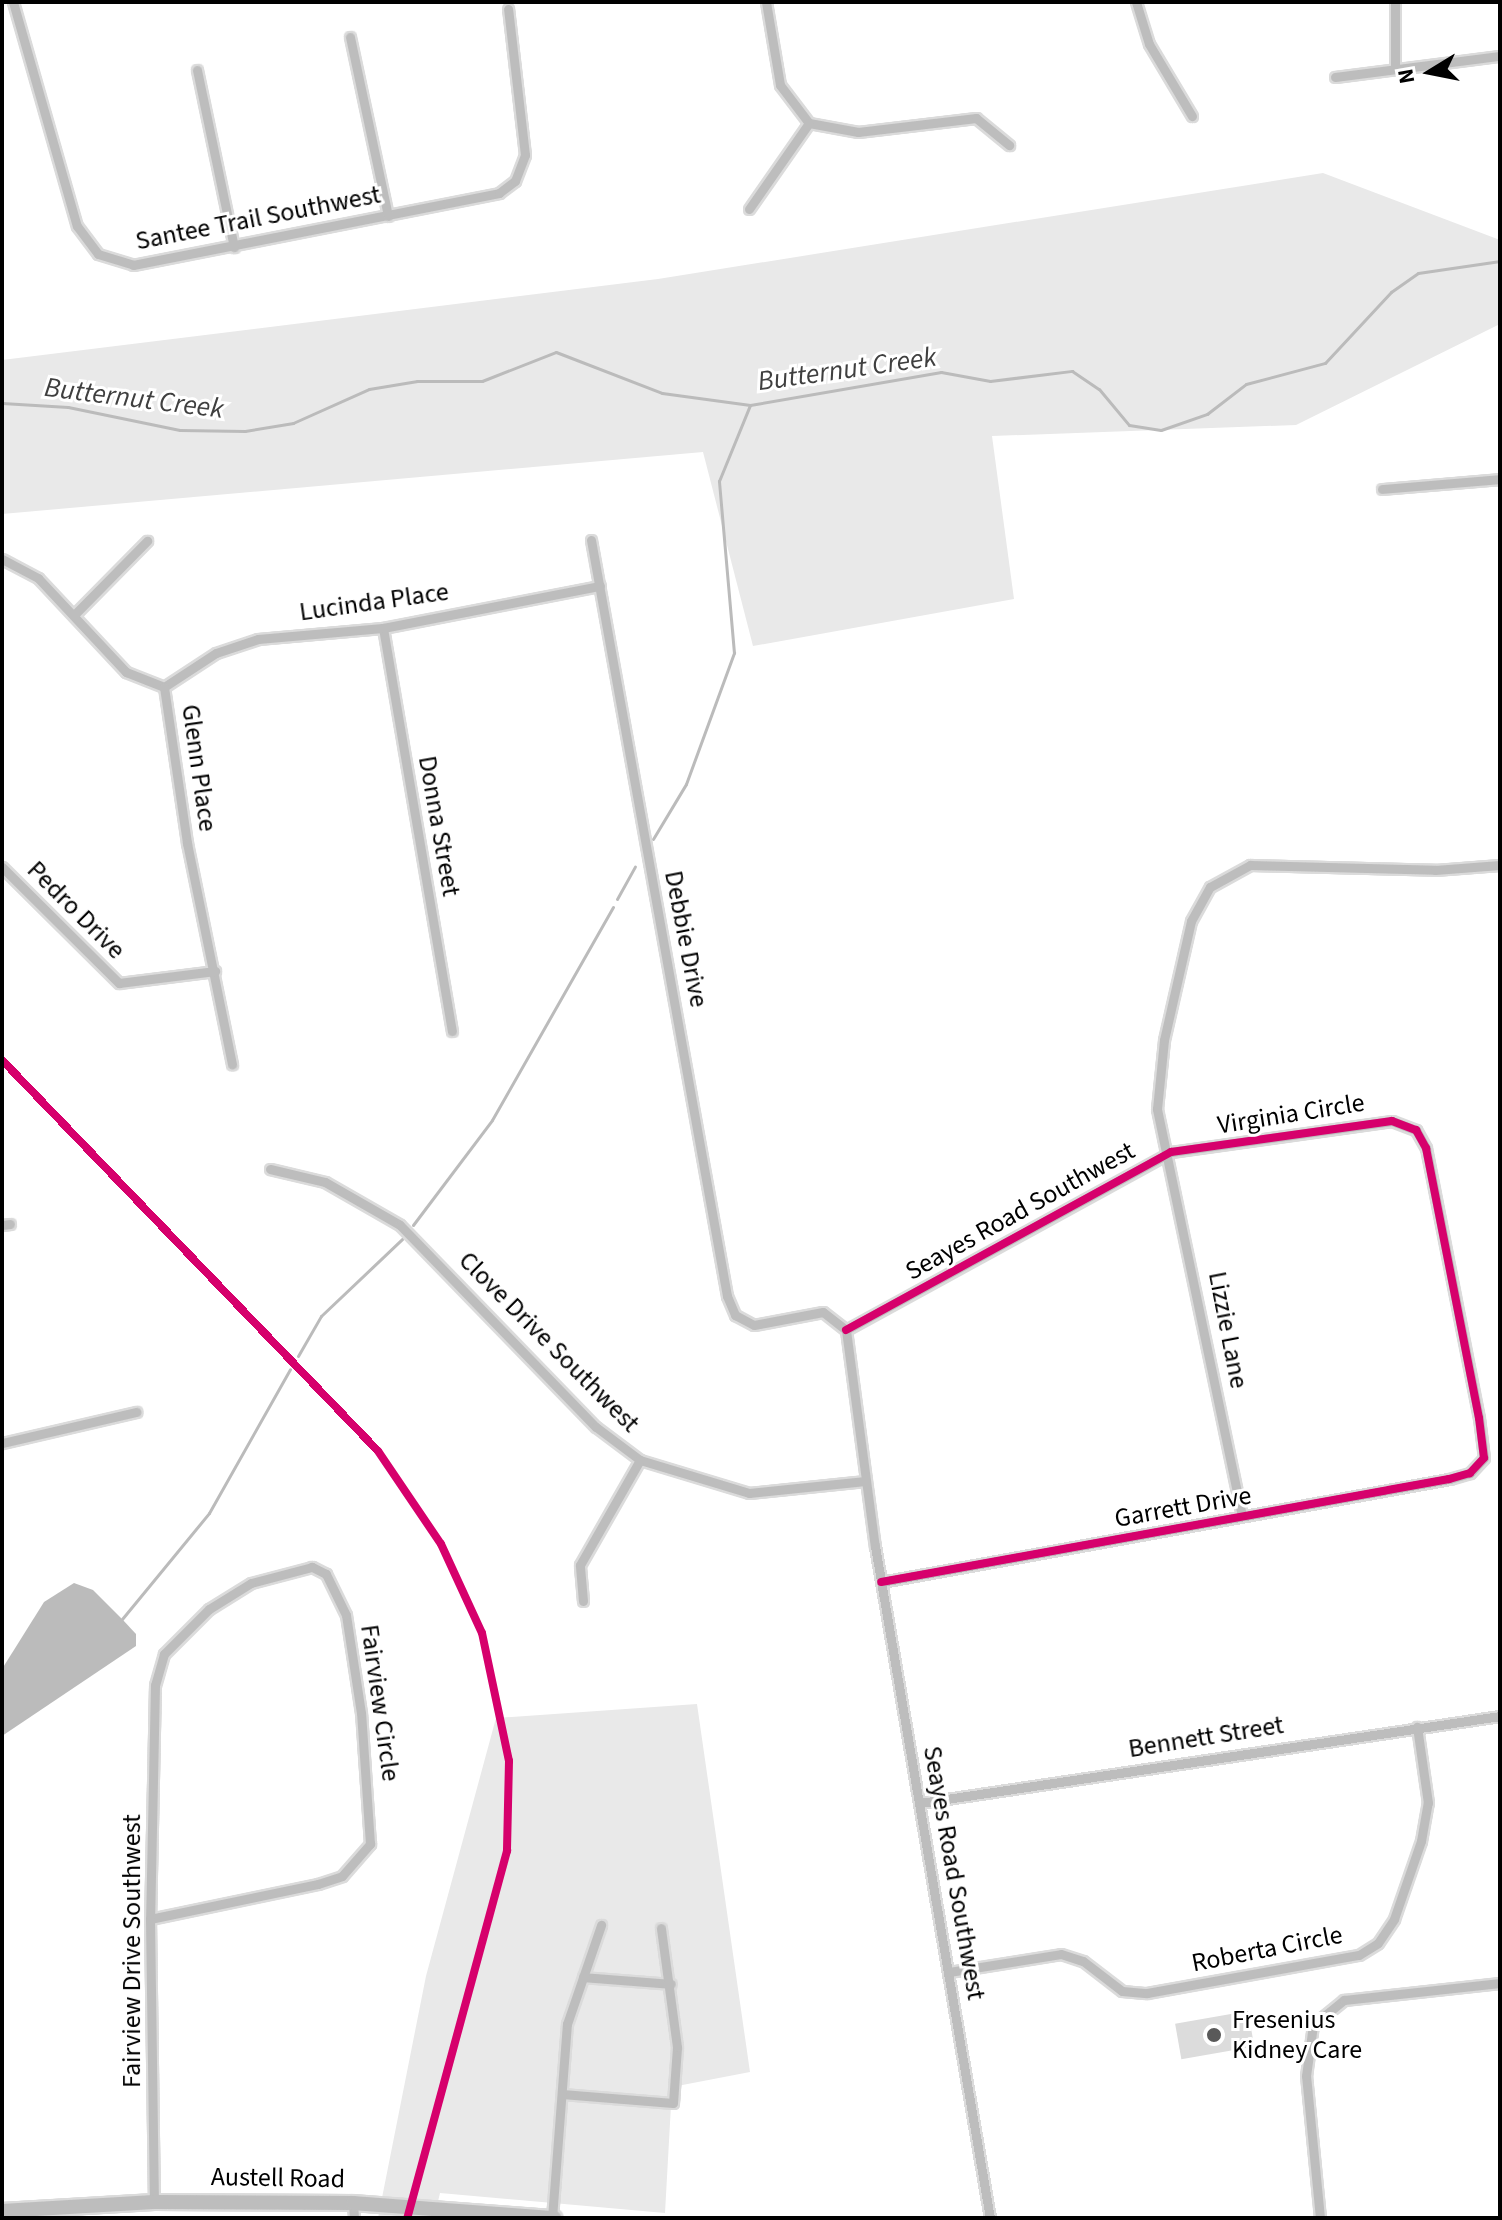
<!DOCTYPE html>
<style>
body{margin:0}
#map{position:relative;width:1502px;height:2220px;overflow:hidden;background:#fff;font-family:"Source Sans 3",sans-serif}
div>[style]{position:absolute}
.green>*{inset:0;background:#e9e9e9}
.water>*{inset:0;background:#bbb}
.stream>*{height:3px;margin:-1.5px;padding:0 1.5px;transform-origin:1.5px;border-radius:1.5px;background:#bbb}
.building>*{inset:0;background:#dcdcdc;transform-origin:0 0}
.roads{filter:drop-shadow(2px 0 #dbdbdb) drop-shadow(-2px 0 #dbdbdb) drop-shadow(0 2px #dbdbdb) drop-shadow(0 -2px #dbdbdb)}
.minor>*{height:9px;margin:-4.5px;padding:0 4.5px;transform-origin:4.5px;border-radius:4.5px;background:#bdbdbd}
.primary>*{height:14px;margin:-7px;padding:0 7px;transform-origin:7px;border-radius:7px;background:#bdbdbd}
.cycleway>*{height:8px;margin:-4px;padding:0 4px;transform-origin:4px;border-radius:4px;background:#d6006c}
.dots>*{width:22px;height:22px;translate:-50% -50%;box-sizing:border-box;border:4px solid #fff;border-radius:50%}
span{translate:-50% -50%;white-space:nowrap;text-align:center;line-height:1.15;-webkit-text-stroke:6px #fff;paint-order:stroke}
.street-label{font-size:26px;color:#000}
.poi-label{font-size:26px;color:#000}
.left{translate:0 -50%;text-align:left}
.water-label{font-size:28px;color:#3f3f3f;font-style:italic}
.frame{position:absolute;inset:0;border:4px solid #000;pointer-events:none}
.north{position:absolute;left:1390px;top:32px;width:80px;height:80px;-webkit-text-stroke:6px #fff;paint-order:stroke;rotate:260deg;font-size:22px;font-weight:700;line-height:32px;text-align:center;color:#000}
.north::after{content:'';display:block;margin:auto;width:28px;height:36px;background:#000;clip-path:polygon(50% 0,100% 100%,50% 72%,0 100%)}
</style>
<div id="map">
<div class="green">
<div style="clip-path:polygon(1323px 173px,1500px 240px,1500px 324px,1296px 425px,992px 436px,1014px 599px,753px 646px,703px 452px,2px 514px,2px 360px,658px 279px)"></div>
<div style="clip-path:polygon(697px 1704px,750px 2072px,672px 2087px,665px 2213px,440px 2193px,434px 2218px,378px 2218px,426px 1976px,496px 1718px)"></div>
</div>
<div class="water">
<div style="clip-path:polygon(74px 1583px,93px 1590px,122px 1619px,136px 1634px,136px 1646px,2px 1736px,2px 1669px,44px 1602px)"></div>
</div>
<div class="stream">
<div style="left:2px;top:403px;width:66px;rotate:3.5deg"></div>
<div style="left:68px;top:407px;width:114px;rotate:11.6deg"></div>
<div style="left:180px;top:430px;width:65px;rotate:0.9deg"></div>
<div style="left:245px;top:431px;width:49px;rotate:-9.5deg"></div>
<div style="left:293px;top:423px;width:83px;rotate:-24.1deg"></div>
<div style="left:369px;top:389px;width:49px;rotate:-9.5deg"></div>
<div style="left:417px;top:381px;width:65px"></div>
<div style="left:482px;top:381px;width:79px;rotate:-21.4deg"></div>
<div style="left:556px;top:352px;width:114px;rotate:21.1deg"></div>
<div style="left:662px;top:393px;width:89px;rotate:7.8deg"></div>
<div style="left:750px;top:405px;width:194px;rotate:-9.8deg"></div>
<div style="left:941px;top:372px;width:50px;rotate:10.4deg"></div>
<div style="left:990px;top:381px;width:83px;rotate:-7deg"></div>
<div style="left:1072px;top:371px;width:32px;rotate:34deg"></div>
<div style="left:1099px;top:389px;width:47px;rotate:50.2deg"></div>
<div style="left:1129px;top:425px;width:32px;rotate:9deg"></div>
<div style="left:1161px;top:430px;width:49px;rotate:-19.2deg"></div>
<div style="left:1207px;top:414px;width:49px;rotate:-37.6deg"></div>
<div style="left:1246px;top:384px;width:82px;rotate:-14.9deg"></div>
<div style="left:1325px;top:363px;width:97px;rotate:-47.1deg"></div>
<div style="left:1391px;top:292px;width:33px;rotate:-35deg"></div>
<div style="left:1418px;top:273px;width:83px;rotate:-8.3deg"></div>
<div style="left:653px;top:839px;width:64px;rotate:-59deg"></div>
<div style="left:686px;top:784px;width:140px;rotate:-69.9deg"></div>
<div style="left:734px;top:653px;width:173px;rotate:-95deg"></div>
<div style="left:719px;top:481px;width:82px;rotate:-67.8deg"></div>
<div style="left:617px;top:899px;width:37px;rotate:-61deg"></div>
<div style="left:413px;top:1225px;width:131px;rotate:-53deg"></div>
<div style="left:492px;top:1120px;width:245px;rotate:-60.4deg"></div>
<div style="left:298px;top:1356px;width:46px;rotate:-60.1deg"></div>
<div style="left:321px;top:1316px;width:112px;rotate:-43.5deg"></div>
<div style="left:122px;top:1619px;width:137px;rotate:-50.6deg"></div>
<div style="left:209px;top:1513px;width:165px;rotate:-60.6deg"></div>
</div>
<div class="building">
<div style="left:1248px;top:2011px;width:36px;height:74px;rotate:80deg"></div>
</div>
<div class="roads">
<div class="minor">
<div style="left:13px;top:2px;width:233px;rotate:74.1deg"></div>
<div style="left:77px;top:226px;width:35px;rotate:53deg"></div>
<div style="left:98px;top:254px;width:37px;rotate:17deg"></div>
<div style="left:133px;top:265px;width:373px;rotate:-11.1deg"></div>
<div style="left:499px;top:193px;width:20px;rotate:-37deg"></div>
<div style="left:515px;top:181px;width:28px;rotate:-69deg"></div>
<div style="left:525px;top:155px;width:147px;rotate:-96.6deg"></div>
<div style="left:766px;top:2px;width:84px;rotate:80.4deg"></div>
<div style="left:780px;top:85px;width:48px;rotate:52.7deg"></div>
<div style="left:809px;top:123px;width:50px;rotate:10.4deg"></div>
<div style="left:858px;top:132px;width:119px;rotate:-6.8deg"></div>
<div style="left:976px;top:118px;width:43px;rotate:39.3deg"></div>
<div style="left:1136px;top:2px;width:44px;rotate:72.8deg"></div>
<div style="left:1149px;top:44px;width:84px;rotate:59.2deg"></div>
<div style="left:350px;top:37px;width:183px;rotate:78deg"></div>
<div style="left:1395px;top:67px;width:65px;rotate:-90deg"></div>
<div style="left:197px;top:70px;width:181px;rotate:78.2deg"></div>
<div style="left:1335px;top:77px;width:166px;rotate:-7.3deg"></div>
<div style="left:749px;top:209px;width:105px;rotate:-55.1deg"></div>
<div style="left:1382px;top:489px;width:118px;rotate:-4.8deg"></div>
<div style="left:591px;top:540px;width:768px;rotate:79.8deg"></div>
<div style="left:727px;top:1296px;width:21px;rotate:67deg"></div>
<div style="left:735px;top:1315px;width:21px;rotate:28deg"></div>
<div style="left:754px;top:1325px;width:70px;rotate:-10.7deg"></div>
<div style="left:823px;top:1312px;width:29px;rotate:38deg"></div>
<div style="left:2px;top:559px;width:41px;rotate:27.8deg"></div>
<div style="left:38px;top:578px;width:129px;rotate:46.9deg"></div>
<div style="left:126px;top:672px;width:41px;rotate:21.5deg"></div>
<div style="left:75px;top:614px;width:103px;rotate:-45.4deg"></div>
<div style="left:383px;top:628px;width:409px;rotate:80.3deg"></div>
<div style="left:164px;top:687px;width:62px;rotate:-33.2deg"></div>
<div style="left:216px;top:653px;width:44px;rotate:-18.4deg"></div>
<div style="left:258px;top:639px;width:125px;rotate:-5deg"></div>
<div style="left:383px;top:628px;width:221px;rotate:-11deg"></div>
<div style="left:164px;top:687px;width:158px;rotate:81.6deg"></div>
<div style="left:187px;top:843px;width:226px;rotate:78.5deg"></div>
<div style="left:2px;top:867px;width:165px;rotate:44.8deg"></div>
<div style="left:119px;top:983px;width:97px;rotate:-7.1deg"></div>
<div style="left:270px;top:1169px;width:57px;rotate:13.3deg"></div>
<div style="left:325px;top:1182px;width:86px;rotate:29.8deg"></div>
<div style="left:400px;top:1225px;width:281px;rotate:45.9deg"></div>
<div style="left:596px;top:1427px;width:55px;rotate:36.9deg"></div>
<div style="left:640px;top:1460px;width:114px;rotate:16.8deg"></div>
<div style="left:749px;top:1493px;width:117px;rotate:-5.9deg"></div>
<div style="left:2px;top:1225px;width:8px;rotate:-7deg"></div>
<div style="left:846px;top:1330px;width:371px;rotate:-28.7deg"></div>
<div style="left:1171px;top:1152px;width:223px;rotate:-8deg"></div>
<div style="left:1392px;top:1121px;width:26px;rotate:21deg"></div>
<div style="left:1416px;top:1130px;width:21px;rotate:61deg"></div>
<div style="left:1426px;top:1148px;width:275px;rotate:78.9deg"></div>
<div style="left:1479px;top:1418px;width:40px;rotate:82.9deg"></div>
<div style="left:1484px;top:1458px;width:21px;rotate:133deg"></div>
<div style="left:1470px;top:1473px;width:22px;rotate:164deg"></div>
<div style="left:1449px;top:1479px;width:577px;rotate:169.72deg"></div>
<div style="left:846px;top:1330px;width:218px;rotate:82.4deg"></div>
<div style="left:875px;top:1546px;width:682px;rotate:80.29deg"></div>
<div style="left:2px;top:1443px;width:138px;rotate:-13deg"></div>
<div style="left:1242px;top:1516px;width:416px;rotate:-101.8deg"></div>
<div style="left:1157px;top:1109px;width:69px;rotate:-84.2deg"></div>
<div style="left:1164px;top:1040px;width:122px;rotate:-77.2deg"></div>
<div style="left:1191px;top:921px;width:39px;rotate:-61deg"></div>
<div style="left:1210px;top:887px;width:46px;rotate:-28.8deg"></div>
<div style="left:1250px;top:865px;width:185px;rotate:1.5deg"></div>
<div style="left:1435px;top:870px;width:65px;rotate:-4.4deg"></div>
<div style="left:583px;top:1601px;width:36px;rotate:-95deg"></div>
<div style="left:580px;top:1565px;width:121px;rotate:-60.3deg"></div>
<div style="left:920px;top:1803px;width:586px;rotate:-8.53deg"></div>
<div style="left:150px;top:1919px;width:172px;rotate:-11.8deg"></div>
<div style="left:318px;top:1884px;width:25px;rotate:-18deg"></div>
<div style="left:342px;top:1876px;width:43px;rotate:-48.8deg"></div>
<div style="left:370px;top:1844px;width:131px;rotate:-93.9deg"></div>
<div style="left:361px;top:1713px;width:99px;rotate:-98.7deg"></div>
<div style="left:346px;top:1615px;width:46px;rotate:-116deg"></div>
<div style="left:326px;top:1574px;width:16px;rotate:-153deg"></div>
<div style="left:312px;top:1567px;width:63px;rotate:165.3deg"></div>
<div style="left:251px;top:1583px;width:49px;rotate:148.2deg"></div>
<div style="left:209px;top:1609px;width:64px;rotate:135deg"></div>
<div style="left:164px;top:1654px;width:32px;rotate:106deg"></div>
<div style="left:155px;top:1685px;width:234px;rotate:91.2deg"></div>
<div style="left:150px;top:1919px;width:283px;rotate:89.2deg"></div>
<div style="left:949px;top:1972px;width:113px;rotate:-9.1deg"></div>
<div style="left:1061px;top:1954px;width:23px;rotate:18deg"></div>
<div style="left:1083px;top:1961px;width:49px;rotate:37.6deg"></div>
<div style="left:1122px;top:1991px;width:25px;rotate:5deg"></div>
<div style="left:1147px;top:1993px;width:215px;rotate:-10.2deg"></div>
<div style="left:1359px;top:1955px;width:22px;rotate:-32deg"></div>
<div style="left:1378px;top:1943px;width:29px;rotate:-56deg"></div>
<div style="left:1394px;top:1919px;width:83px;rotate:-70.9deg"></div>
<div style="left:1421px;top:1841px;width:39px;rotate:-80deg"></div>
<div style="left:1428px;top:1803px;width:77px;rotate:-98.2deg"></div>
<div style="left:583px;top:1977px;width:88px;rotate:4.5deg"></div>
<div style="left:562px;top:2094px;width:111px;rotate:4.6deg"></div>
<div style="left:673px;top:2103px;width:56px;rotate:-85.9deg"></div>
<div style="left:677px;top:2047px;width:120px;rotate:-97.7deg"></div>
<div style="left:353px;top:2203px;width:15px;rotate:86deg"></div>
<div style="left:552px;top:2218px;width:195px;rotate:-85.6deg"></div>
<div style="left:567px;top:2024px;width:105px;rotate:-71deg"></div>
<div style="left:1320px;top:2218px;width:143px;rotate:-95.6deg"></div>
<div style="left:1306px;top:2076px;width:51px;rotate:-82.2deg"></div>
<div style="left:1313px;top:2025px;width:40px;rotate:-39deg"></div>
<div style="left:1344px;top:2000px;width:157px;rotate:-6.2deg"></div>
</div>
<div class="primary">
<div style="left:2px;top:2211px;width:152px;rotate:-3.4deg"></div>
<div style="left:154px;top:2202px;width:199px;rotate:0.3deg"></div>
<div style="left:353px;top:2203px;width:202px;rotate:4.3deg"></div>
</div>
</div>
<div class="cycleway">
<div style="left:2px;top:1060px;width:542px;rotate:46.12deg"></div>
<div style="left:378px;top:1451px;width:112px;rotate:55.9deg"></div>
<div style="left:441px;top:1544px;width:98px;rotate:65.3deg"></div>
<div style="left:482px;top:1633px;width:131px;rotate:78.1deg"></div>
<div style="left:509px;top:1761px;width:90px;rotate:91.3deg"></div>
<div style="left:507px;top:1851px;width:380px;rotate:105.2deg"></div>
<div style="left:846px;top:1330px;width:371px;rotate:-28.7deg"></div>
<div style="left:1171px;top:1152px;width:223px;rotate:-8deg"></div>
<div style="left:1392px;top:1121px;width:26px;rotate:21deg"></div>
<div style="left:1416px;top:1130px;width:21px;rotate:61deg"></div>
<div style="left:1426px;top:1148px;width:275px;rotate:78.9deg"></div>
<div style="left:1479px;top:1418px;width:40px;rotate:82.9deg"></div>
<div style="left:1484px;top:1458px;width:21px;rotate:133deg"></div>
<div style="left:1470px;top:1473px;width:22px;rotate:164deg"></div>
<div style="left:1449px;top:1479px;width:577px;rotate:169.72deg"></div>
</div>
<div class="dots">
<div style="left:1214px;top:2035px;background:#595959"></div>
</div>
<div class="street-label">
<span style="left:258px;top:218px;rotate:-11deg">Santee Trail Southwest</span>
<span style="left:374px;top:602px;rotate:-8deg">Lucinda Place</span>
<span style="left:199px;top:768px;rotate:82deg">Glenn Place</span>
<span style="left:439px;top:826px;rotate:80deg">Donna Street</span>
<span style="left:76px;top:910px;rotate:45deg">Pedro Drive</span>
<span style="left:686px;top:939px;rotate:79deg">Debbie Drive</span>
<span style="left:1291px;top:1114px;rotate:-9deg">Virginia Circle</span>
<span style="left:1020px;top:1211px;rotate:-29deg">Seayes Road Southwest</span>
<span style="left:1228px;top:1330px;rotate:79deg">Lizzie Lane</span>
<span style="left:549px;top:1342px;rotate:45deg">Clove Drive Southwest</span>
<span style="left:1183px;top:1507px;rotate:-10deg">Garrett Drive</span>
<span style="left:380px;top:1703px;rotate:82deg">Fairview Circle</span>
<span style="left:1206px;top:1737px;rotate:-9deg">Bennett Street</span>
<span style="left:954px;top:1873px;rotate:80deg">Seayes Road Southwest</span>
<span style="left:1267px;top:1949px;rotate:-11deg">Roberta Circle</span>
<span style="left:132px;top:1951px;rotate:-90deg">Fairview Drive Southwest</span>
<span style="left:278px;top:2178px;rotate:1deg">Austell Road</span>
</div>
<div class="poi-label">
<span class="left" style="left:1232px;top:2035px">Fresenius<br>Kidney Care</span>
</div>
<div class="water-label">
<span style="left:847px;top:369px;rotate:-8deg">Butternut Creek</span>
<span style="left:134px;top:398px;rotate:7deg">Butternut Creek</span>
</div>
<div class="frame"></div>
<div class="north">N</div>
</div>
